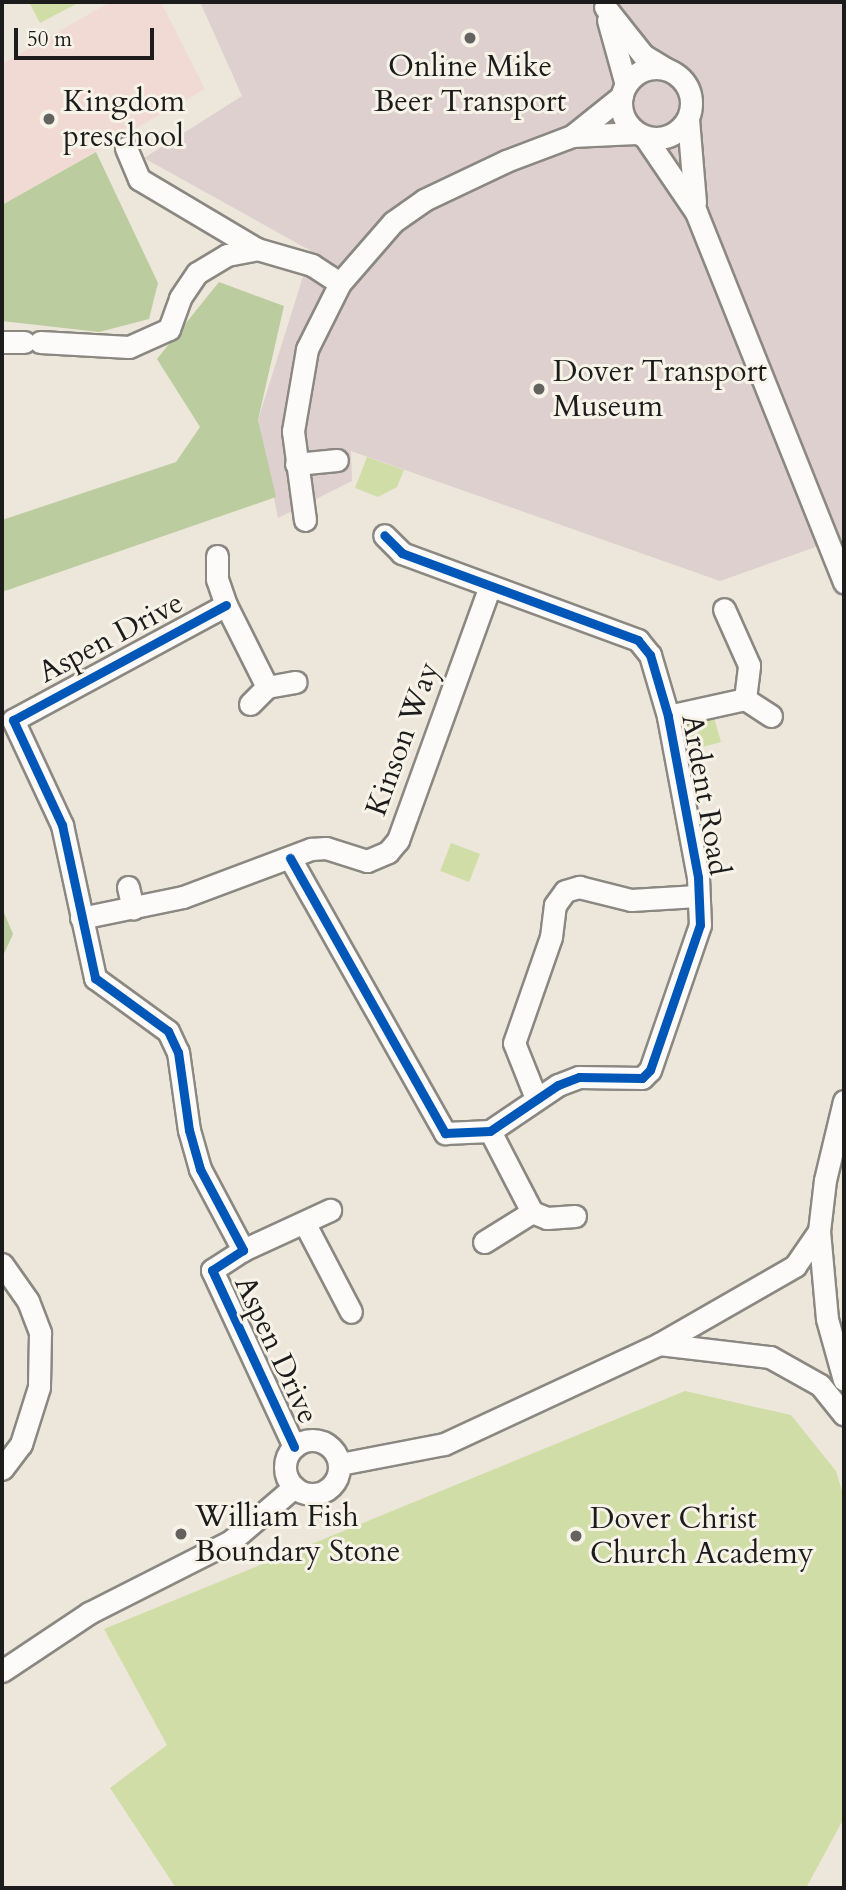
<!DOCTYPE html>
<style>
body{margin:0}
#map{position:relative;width:846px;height:1890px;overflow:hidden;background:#ede7db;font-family:Cardo,serif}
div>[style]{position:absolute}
.built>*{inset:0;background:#f2dad4}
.industrial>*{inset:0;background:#ded0ce}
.green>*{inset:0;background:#d0dda7;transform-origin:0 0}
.forest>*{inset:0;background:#bbcc9e}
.roads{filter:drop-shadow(2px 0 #8b8882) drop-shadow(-2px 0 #8b8882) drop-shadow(0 2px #8b8882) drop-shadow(0 -2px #8b8882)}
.minor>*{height:21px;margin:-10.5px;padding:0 10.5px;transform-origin:10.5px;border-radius:10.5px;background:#fcfbfa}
.minor>.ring{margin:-10.5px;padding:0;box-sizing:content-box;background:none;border:21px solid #fcfbfa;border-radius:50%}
.cycleway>*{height:9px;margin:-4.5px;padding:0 4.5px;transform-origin:4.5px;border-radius:4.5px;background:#0057b8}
.dots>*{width:19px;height:19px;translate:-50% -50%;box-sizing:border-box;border:4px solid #f7f3e8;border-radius:50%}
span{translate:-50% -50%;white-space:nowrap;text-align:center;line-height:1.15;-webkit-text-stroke:6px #f7f3e8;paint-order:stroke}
.poi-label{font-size:30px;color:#1c1c1c}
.left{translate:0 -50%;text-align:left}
.street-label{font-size:30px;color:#1c1c1c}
.frame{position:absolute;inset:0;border:4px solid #1c1c1c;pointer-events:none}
.scale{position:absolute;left:14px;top:28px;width:140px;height:32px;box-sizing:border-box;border:4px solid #1c1c1c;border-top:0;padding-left:9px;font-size:21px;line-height:24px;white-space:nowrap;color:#1c1c1c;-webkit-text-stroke:5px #f7f3e8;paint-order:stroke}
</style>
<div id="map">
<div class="built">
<div style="clip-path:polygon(110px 2px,161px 2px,205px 89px,2px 205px,2px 64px)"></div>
</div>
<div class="industrial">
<div style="clip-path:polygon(200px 2px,844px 2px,844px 537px,720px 581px,351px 451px,352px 481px,278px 518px,258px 420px,311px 251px,144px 158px,242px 96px)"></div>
</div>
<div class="green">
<div style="clip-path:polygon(29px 2px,80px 2px,40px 23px)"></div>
<div style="clip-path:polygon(367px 457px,404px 470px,397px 487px,378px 497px,355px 488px)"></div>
<div style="clip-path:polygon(713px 714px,721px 742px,688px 751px,686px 725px)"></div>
<div style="left:451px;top:843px;width:31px;height:30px;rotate:21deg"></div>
<div style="clip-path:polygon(685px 1391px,791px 1415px,836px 1471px,844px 1498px,844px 1818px,806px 1888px,176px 1888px,110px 1788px,167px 1745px,104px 1629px)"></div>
</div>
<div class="forest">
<div style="clip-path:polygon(96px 152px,158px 283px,149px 319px,99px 332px,2px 321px,2px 205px)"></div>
<div style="clip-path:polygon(219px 282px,284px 306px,258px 420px,276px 497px,2px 592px,2px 520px,176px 462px,200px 427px,157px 359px)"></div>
<div style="clip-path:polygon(2px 908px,13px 934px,2px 958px)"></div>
</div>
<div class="roads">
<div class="minor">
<div style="left:605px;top:7px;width:61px;rotate:51.6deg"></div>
<div style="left:643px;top:55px;width:27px;rotate:31deg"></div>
<div style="left:608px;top:20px;width:67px;rotate:74.5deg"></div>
<div class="ring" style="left:621px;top:68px;width:49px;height:49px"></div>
<div style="left:688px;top:119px;width:84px;rotate:85.2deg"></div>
<div style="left:572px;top:136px;width:64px;rotate:-2.7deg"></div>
<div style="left:645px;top:137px;width:91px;rotate:55.8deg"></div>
<div style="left:696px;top:212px;width:399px;rotate:68.2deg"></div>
<div style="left:126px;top:148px;width:34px;rotate:67deg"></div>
<div style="left:139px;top:179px;width:137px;rotate:30.7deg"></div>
<div style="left:2px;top:342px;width:22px"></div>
<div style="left:40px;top:342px;width:89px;rotate:3.2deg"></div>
<div style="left:129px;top:347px;width:44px;rotate:-24.2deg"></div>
<div style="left:169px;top:329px;width:33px;rotate:-70deg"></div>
<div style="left:180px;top:298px;width:30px;rotate:-56deg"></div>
<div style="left:197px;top:273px;width:35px;rotate:-31deg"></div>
<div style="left:227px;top:255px;width:31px;rotate:-11deg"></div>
<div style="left:257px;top:249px;width:57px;rotate:16.2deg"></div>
<div style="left:312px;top:265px;width:33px;rotate:33deg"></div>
<div style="left:296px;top:464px;width:41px;rotate:-5.6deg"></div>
<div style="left:305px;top:520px;width:90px;rotate:-97.7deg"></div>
<div style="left:293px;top:431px;width:83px;rotate:-80.3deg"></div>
<div style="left:307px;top:349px;width:74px;rotate:-63.4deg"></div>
<div style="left:340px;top:283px;width:81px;rotate:-49deg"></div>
<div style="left:393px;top:222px;width:38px;rotate:-35deg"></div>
<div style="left:424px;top:200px;width:91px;rotate:-25.4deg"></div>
<div style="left:506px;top:161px;width:71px;rotate:-20.7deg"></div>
<div style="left:572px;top:136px;width:64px;rotate:-38.7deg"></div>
<div style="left:217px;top:556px;width:23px;rotate:90deg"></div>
<div style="left:217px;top:579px;width:28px;rotate:71deg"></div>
<div style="left:226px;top:605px;width:92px;rotate:63.4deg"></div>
<div style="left:226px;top:605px;width:242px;rotate:151.6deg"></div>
<div style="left:13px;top:720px;width:116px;rotate:65deg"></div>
<div style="left:62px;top:825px;width:157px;rotate:77.8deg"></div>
<div style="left:95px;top:978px;width:90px;rotate:36deg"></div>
<div style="left:168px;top:1031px;width:23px;rotate:65deg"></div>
<div style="left:178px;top:1052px;width:79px;rotate:82deg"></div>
<div style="left:189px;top:1130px;width:41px;rotate:74.2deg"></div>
<div style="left:200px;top:1169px;width:92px;rotate:62deg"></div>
<div style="left:243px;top:1250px;width:37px;rotate:147deg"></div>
<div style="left:212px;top:1270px;width:195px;rotate:65.1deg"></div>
<div style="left:745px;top:699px;width:31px;rotate:33deg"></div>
<div style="left:250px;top:704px;width:24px;rotate:-45deg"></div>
<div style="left:267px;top:687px;width:29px;rotate:-10deg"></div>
<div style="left:668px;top:716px;width:79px;rotate:-12.4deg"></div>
<div style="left:745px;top:699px;width:34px;rotate:-83deg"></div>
<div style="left:749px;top:665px;width:61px;rotate:-114.1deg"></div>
<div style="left:290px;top:858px;width:316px;rotate:60.6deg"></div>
<div style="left:445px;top:1133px;width:45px;rotate:-2.5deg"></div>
<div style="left:490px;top:1131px;width:82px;rotate:-34.1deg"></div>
<div style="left:558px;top:1085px;width:22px;rotate:-21deg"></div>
<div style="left:579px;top:1077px;width:63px;rotate:0.9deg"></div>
<div style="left:642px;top:1078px;width:11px;rotate:-45deg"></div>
<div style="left:650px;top:1070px;width:153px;rotate:-71deg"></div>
<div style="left:700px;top:925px;width:48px;rotate:-92.4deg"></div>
<div style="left:698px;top:877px;width:164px;rotate:-100.6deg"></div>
<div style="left:668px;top:716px;width:64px;rotate:-106.4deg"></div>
<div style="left:650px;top:655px;width:19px;rotate:-129deg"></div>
<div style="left:638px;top:640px;width:252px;rotate:-159.8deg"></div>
<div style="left:402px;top:553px;width:25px;rotate:-135deg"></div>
<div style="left:128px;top:887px;width:22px;rotate:77deg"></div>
<div style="left:81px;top:918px;width:104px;rotate:-11.6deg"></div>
<div style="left:183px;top:897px;width:137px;rotate:-20.6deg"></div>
<div style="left:311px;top:849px;width:15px;rotate:-4deg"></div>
<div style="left:326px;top:848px;width:43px;rotate:17.6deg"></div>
<div style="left:367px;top:861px;width:23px;rotate:-23deg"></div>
<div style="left:388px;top:852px;width:16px;rotate:-50deg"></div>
<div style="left:398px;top:840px;width:268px;rotate:-70.1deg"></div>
<div style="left:536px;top:1098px;width:59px;rotate:-111.8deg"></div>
<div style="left:514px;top:1043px;width:112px;rotate:-70.8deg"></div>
<div style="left:551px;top:937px;width:32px;rotate:-83deg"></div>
<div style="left:555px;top:905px;width:17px;rotate:-54deg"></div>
<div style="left:565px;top:891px;width:15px;rotate:-16deg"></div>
<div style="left:579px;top:887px;width:54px;rotate:14deg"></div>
<div style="left:631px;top:900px;width:66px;rotate:-3.5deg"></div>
<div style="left:844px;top:1101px;width:81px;rotate:103.5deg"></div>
<div style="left:825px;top:1180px;width:51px;rotate:96.7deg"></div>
<div style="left:819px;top:1231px;width:88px;rotate:84.8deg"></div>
<div style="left:827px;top:1319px;width:63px;rotate:74.4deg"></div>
<div style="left:490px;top:1131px;width:91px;rotate:62.6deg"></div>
<div style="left:305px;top:1224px;width:99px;rotate:62.4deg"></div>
<div style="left:484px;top:1242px;width:57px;rotate:-32deg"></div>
<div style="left:532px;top:1212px;width:16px;rotate:22deg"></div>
<div style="left:547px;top:1218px;width:28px;rotate:-4deg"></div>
<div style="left:243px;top:1250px;width:96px;rotate:-24.7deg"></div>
<div style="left:2px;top:1264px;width:45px;rotate:54.9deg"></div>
<div style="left:28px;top:1301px;width:34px;rotate:69deg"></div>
<div style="left:40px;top:1333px;width:54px;rotate:91.1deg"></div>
<div style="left:39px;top:1387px;width:60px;rotate:107.5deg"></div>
<div style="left:21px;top:1444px;width:31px;rotate:127deg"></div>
<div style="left:659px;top:1344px;width:112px;rotate:6.7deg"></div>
<div style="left:770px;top:1357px;width:57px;rotate:29.2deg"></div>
<div style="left:820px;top:1385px;width:38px;rotate:51deg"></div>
<div class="ring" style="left:285px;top:1440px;width:33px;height:33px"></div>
<div style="left:340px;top:1464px;width:106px;rotate:-10.9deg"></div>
<div style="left:444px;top:1444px;width:237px;rotate:-24.9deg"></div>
<div style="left:659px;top:1344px;width:157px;rotate:-29.8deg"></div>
<div style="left:795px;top:1266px;width:42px;rotate:-55.6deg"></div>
<div style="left:2px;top:1671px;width:105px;rotate:-33.7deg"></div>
<div style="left:89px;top:1613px;width:159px;rotate:-26.9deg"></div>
<div style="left:231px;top:1541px;width:83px;rotate:-40.6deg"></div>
</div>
</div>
<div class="cycleway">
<div style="left:226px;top:605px;width:242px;rotate:151.6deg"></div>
<div style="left:13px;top:720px;width:116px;rotate:65deg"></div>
<div style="left:62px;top:825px;width:157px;rotate:77.8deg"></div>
<div style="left:95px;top:978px;width:90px;rotate:36deg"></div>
<div style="left:168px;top:1031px;width:23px;rotate:65deg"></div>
<div style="left:178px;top:1052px;width:79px;rotate:82deg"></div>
<div style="left:189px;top:1130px;width:41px;rotate:74.2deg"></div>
<div style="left:200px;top:1169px;width:92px;rotate:62deg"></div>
<div style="left:243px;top:1250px;width:37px;rotate:147deg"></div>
<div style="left:212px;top:1270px;width:195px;rotate:65.1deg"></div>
<div style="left:290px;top:858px;width:316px;rotate:60.6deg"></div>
<div style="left:445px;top:1133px;width:45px;rotate:-2.5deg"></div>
<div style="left:490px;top:1131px;width:82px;rotate:-34.1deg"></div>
<div style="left:558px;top:1085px;width:22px;rotate:-21deg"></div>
<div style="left:579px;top:1077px;width:63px;rotate:0.9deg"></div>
<div style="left:642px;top:1078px;width:11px;rotate:-45deg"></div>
<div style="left:650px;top:1070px;width:153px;rotate:-71deg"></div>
<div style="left:700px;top:925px;width:48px;rotate:-92.4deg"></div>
<div style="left:698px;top:877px;width:164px;rotate:-100.6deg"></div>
<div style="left:668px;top:716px;width:64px;rotate:-106.4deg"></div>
<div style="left:650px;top:655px;width:19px;rotate:-129deg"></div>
<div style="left:638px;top:640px;width:252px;rotate:-159.8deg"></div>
<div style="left:402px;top:553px;width:25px;rotate:-135deg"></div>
</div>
<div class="dots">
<div style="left:470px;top:38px;background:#65635f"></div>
<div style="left:49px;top:119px;background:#65635f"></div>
<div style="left:539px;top:389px;background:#65635f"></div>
<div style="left:181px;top:1534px;background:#65635f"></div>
<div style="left:576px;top:1536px;background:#65635f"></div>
</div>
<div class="poi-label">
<span style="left:470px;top:84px">Online Mike<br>Beer Transport</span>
<span class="left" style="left:63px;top:119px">Kingdom<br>preschool</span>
<span class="left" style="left:553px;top:389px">Dover Transport<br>Museum</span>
<span class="left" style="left:195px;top:1534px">William Fish<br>Boundary Stone</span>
<span class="left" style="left:590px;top:1536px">Dover Christ<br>Church Academy</span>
</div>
<div class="street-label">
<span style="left:111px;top:638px;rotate:-28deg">Aspen Drive</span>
<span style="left:403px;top:739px;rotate:-70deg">Kinson Way</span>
<span style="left:705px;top:795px;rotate:80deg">Ardent Road</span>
<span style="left:276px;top:1350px;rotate:65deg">Aspen Drive</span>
</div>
<div class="frame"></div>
<div class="scale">50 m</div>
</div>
